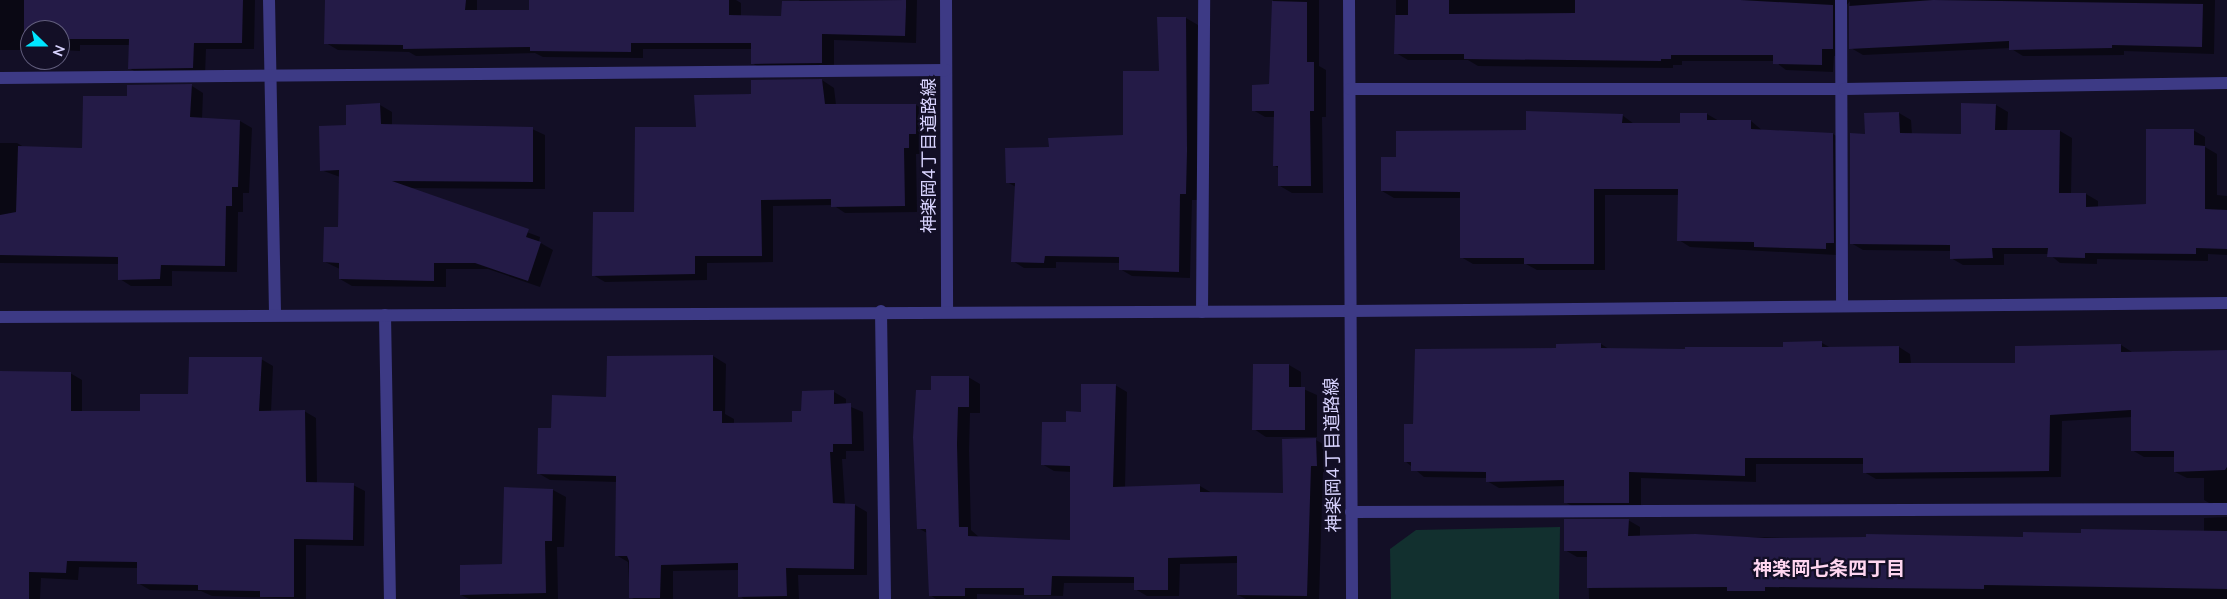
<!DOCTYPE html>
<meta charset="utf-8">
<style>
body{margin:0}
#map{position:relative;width:2227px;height:599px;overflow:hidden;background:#130f26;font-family:"Nunito Sans","Noto Sans JP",sans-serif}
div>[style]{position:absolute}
.green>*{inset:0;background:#12302f}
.shadow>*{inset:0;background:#0007}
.building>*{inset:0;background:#241b47}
.minor>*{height:12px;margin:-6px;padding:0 6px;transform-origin:6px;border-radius:6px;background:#3d3a85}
span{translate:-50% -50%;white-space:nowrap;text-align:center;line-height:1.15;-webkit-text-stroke:4.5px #130f26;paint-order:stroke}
.street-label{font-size:18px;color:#d9d4ff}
.neighbourhood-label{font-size:19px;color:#ffd6f0;font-weight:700}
.north{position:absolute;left:20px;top:20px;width:50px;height:50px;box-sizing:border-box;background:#130f26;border:1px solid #625e7d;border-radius:50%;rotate:112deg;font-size:14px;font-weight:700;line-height:20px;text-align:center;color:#d9d4ff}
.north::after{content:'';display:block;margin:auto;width:18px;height:22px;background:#00e5ff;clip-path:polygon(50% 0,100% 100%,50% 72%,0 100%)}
</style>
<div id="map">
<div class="green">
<div style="clip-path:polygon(1560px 527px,1559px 599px,1391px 599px,1390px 549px,1416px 530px)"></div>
</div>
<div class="shadow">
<div style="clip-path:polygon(0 0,255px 0,254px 49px,206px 49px,205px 75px,141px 75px,129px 68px,130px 45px,80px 45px,80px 51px,60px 50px,60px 30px,30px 30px,30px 50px,0 50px)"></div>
<div style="clip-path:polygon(326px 0,477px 0,477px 11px,530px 11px,530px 0,736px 0,741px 3px,741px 16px,783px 17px,800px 0,917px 0,916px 43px,834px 40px,834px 69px,764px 70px,752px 63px,752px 49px,643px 49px,643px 58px,543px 57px,535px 53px,416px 56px,409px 52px,338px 50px,326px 43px)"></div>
<div style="clip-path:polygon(1273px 0,1319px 0,1319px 66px,1326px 70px,1326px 117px,1322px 117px,1323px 193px,1292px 193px,1280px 186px,1280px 169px,1275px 166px,1275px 117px,1265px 117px,1253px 110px,1271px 86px)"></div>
<div style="clip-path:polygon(1396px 0,2215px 0,2214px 54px,2124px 51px,2124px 55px,2023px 56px,2010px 48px,1863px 55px,1851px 48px,1850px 1px,1845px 7px,1845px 55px,1834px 56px,1833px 72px,1786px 70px,1774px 61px,1682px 61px,1682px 65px,1673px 65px,1673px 68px,1478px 66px,1468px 60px,1408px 60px,1396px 53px)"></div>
<div style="clip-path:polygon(1158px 18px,1186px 18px,1198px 25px,1199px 158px,1197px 200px,1192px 200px,1190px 278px,1132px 276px,1120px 269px,1120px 263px,1056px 262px,1056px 268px,1024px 268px,1013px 261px,1016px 187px,1007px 182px,1050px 148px,1124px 136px,1160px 72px)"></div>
<div style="clip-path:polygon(822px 80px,834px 88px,836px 105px,916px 105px,928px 112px,927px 140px,920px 140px,921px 154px,916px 154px,917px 212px,845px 213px,833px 205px,773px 206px,773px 262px,707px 263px,707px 280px,605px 282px,593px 275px,697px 128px,752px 95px)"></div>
<div style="clip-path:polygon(192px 86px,203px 93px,202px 119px,240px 121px,252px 128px,249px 193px,243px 193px,243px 212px,238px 212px,237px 272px,172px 271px,172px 286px,131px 286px,120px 279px,120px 264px,0 263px,0 143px,17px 143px,24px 147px,83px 149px,128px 97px)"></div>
<div style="clip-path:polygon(380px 105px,392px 112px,392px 126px,532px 129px,545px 135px,545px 189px,408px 188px,540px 237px,539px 242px,553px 250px,540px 287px,488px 269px,446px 269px,446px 287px,352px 286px,340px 279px,340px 269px,325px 262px,339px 228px,340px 177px,321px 170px,347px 126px)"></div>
<div style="clip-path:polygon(1996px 105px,2008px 112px,2007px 131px,2060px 131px,2072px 138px,2071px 194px,2086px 194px,2098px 201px,2098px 208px,2147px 205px,2193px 130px,2205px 137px,2205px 147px,2217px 154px,2217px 195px,2227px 196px,2227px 255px,2208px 254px,2208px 261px,2097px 259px,2097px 264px,2060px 263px,2049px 254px,2004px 254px,2004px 265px,1963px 265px,1951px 258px,1951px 251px,1863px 250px,1851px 243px,1866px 135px,1866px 114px,1899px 113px,1911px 120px,1912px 135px,1962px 135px)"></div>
<div style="clip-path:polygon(1527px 112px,1622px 115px,1634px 124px,1681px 124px,1681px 114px,1707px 114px,1719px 121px,1751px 121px,1763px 131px,1833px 134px,1845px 141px,1837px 255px,1690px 247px,1679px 240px,1679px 195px,1605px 195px,1605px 270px,1537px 270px,1526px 264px,1473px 264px,1461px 257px,1461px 198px,1394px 198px,1382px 191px,1397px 158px,1527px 132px)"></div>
<div style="clip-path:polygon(1822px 343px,1831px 348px,1899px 347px,1910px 354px,1911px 364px,2016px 365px,2121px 345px,2132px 352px,2227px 350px,2227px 507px,2216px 507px,2204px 500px,2204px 478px,2187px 478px,2175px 472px,2175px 457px,2144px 457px,2132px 450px,2132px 417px,2062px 421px,2061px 477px,1876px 479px,1864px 472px,1864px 464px,1756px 464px,1756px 482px,1641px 478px,1641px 509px,1577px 509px,1565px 502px,1565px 486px,1499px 488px,1487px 481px,1487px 478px,1424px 477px,1405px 461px,1414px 425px,1557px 349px,1601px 344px,1609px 349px,1686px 351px,1784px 348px)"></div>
<div style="clip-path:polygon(713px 356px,726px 364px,725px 414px,734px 419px,734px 424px,793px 424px,803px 413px,834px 392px,846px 399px,846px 405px,863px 412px,864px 451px,846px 451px,846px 459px,842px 459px,845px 505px,855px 505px,867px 512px,867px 575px,798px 575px,799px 599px,744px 599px,740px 596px,739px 570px,673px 571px,673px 599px,634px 599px,630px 597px,628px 562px,616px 555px,617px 482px,550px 480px,538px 473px,552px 429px,608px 398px)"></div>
<div style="clip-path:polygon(261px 359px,273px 366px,271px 412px,304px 411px,316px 418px,317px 484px,353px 485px,365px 491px,364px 546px,306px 545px,306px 599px,212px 596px,201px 591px,150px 590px,138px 583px,138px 568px,79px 567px,78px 580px,41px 578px,40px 599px,0 599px,0 372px,70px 373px,82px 380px,82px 412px,141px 412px,189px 395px)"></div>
<div style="clip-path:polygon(1289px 365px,1301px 372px,1301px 388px,1317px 395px,1317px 437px,1266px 437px,1254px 429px)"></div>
<div style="clip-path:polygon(968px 377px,980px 384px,980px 413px,970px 413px,969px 451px,971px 530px,980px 538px,1071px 541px,1071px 472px,1054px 471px,1042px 464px,1067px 423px,1115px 385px,1127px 392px,1125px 488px,1200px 486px,1212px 493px,1284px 495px,1284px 440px,1316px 440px,1328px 447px,1328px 472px,1323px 472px,1319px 599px,1246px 599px,1238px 595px,1238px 563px,1180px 564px,1179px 596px,1147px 596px,1135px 589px,1135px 583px,1064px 583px,1063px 596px,977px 594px,977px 599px,936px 599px,930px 595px,927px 533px,918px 528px,932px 391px)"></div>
<div style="clip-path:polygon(506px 489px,553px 490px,566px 497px,564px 547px,557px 547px,558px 599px,469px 599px,461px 595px,503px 565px)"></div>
<div style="clip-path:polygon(2227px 517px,2227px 599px,1589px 599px,1588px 557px,1577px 557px,1565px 550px,1628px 520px,1640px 527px,1640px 537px,2024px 538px,2204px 532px,2204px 518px)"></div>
</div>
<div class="building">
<div style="clip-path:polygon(24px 0,243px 0,242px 43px,194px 43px,193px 68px,128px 69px,129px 39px,68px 39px,68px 44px,60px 44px,60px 30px,30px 30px,30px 44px,24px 44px)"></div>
<div style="clip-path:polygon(325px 0,466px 0,465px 10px,529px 10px,529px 0,729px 0,729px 15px,781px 16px,782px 1px,906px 0,906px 7px,905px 36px,822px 34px,822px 63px,751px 64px,751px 43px,631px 43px,631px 52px,530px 51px,530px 47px,403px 49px,403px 45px,324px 44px)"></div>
<div style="clip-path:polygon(1408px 0,1449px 0,1449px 14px,1575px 13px,1575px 0,1740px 0,1833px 5px,1833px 49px,1822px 49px,1822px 65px,1773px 64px,1773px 55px,1671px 55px,1671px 59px,1661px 59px,1661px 61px,1464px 59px,1464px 54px,1394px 54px,1395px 15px,1408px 15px)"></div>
<div style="clip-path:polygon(1933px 0,2203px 4px,2202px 47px,2112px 45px,2112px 48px,2009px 50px,2009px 41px,1849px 49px,1849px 6px)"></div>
<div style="clip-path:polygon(1272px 1px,1307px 2px,1307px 62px,1314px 62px,1314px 111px,1310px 111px,1311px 186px,1278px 186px,1278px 166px,1273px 166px,1274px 111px,1252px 111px,1252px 85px,1269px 84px)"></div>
<div style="clip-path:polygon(1157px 17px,1186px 17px,1187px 151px,1186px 194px,1180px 194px,1179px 272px,1119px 270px,1119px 257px,1045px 256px,1044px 263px,1011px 262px,1015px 183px,1006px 183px,1005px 148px,1049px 147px,1048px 138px,1123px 135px,1123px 71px,1159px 71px)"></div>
<div style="clip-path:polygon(822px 79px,825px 104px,916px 104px,916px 134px,909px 134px,909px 148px,904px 148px,905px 206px,831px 207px,831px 199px,761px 200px,762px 256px,695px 256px,695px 274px,592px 276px,593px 212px,634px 212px,635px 127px,696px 127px,694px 95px,751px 94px,751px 80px)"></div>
<div style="clip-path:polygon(192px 84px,190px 117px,240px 120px,238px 187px,232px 187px,232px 206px,226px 206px,225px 266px,161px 265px,160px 279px,118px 280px,118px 257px,0 255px,0 215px,16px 212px,18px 146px,82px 148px,83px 96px,127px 96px,127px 85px)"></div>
<div style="clip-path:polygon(380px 103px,381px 124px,533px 127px,533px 182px,392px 181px,529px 229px,526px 237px,541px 242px,528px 281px,475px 263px,434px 263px,434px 281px,339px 279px,339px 263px,323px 262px,324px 227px,338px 227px,339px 170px,320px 171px,319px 126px,346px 125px,346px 105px)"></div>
<div style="clip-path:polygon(1961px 103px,1996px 104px,1995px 130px,2060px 130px,2059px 193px,2086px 193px,2086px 207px,2146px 204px,2146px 129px,2194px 129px,2194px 145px,2205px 146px,2205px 209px,2227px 210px,2227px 249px,2196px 248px,2196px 254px,2085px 253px,2085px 258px,2047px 257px,2048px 248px,1992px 248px,1993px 258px,1950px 259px,1950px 245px,1850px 244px,1850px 133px,1865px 134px,1864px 113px,1899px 112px,1900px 133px,1961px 134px)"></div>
<div style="clip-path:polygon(1526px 111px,1623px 114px,1622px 123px,1680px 123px,1680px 113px,1707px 113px,1707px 120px,1751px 120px,1751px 129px,1833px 133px,1834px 243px,1826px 243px,1826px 249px,1754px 247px,1754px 242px,1677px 241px,1678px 189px,1594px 189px,1594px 264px,1524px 264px,1524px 258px,1460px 258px,1460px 192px,1381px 191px,1381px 157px,1396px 157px,1396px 131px,1526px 130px)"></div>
<div style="clip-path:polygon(1822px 341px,1822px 347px,1899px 346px,1899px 363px,2015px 363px,2015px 346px,2121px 344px,2121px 352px,2227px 350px,2227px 467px,2225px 470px,2174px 472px,2174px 451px,2131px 451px,2131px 410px,2050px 415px,2049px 471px,1863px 473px,1863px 458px,1745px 458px,1745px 476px,1629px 472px,1629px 503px,1564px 503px,1564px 480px,1486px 482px,1486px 472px,1411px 471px,1411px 462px,1404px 462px,1404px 424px,1413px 424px,1415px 349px,1556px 348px,1556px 344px,1601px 343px,1601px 348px,1685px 349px,1685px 347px,1783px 347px,1783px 342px)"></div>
<div style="clip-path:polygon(713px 355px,713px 411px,722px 411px,722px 423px,792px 422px,792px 411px,801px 411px,802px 391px,834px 390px,834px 404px,851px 403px,852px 444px,833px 444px,833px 452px,830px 452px,833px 503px,855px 504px,854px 569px,786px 568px,787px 596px,738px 597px,738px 563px,661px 565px,660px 598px,629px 598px,629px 561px,627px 556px,615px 556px,616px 476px,537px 474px,538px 428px,551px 428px,552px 395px,606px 397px,607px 356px)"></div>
<div style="clip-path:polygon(189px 357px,262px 357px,259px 411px,305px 410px,306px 482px,354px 483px,353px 540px,294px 539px,294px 597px,260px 597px,260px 591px,198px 590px,198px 585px,137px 584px,137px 562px,67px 561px,66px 573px,29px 572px,29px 599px,0 599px,0 371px,71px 372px,71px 411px,140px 411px,140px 394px,188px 394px)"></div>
<div style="clip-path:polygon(1253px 364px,1289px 364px,1289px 387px,1305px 387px,1305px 430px,1252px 430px)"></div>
<div style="clip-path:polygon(931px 376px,969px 376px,969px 407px,958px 407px,957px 444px,959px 527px,968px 527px,968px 536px,1070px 540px,1070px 466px,1041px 465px,1042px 422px,1066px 422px,1066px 411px,1081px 412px,1081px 384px,1116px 384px,1113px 487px,1200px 484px,1200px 492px,1283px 493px,1282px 439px,1316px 438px,1317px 466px,1311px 466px,1307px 596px,1237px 595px,1237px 556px,1168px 558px,1168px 590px,1134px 590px,1134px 577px,1052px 576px,1051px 595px,1024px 595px,1024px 588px,965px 588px,965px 596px,929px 596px,926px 529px,917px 529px,913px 437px,916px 390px,931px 390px)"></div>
<div style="clip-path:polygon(504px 487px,553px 489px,552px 541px,545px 541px,546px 593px,460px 595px,460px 565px,502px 564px)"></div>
<div style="clip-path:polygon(1564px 519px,1629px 519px,1628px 536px,1695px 534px,1765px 538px,1866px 537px,1866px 534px,2023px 537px,2023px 532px,2081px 533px,2081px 529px,2227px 531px,2227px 589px,1984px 585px,1984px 589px,1765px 587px,1765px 591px,1727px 591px,1727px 587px,1587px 588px,1587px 551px,1564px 551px)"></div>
</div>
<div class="minor">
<div style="left:269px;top:0;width:314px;rotate:88.9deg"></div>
<div style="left:946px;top:0;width:312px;rotate:89.8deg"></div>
<div style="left:1349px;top:0;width:599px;rotate:89.71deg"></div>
<div style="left:1841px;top:0;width:306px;rotate:89.8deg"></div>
<div style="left:0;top:78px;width:946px;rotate:-0.48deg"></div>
<div style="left:1350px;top:89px;width:494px"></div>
<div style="left:1844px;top:89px;width:383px;rotate:-0.9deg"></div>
<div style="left:881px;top:311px;width:288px;rotate:89.2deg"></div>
<div style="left:1202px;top:312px;width:312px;rotate:-89.6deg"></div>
<div style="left:385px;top:315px;width:284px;rotate:89deg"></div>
<div style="left:0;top:317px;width:1349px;rotate:-0.25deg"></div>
<div style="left:1349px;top:311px;width:878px;rotate:-0.52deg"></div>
<div style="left:1351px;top:512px;width:876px;rotate:-0.2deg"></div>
</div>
<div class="street-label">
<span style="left:929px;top:156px;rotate:-90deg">神楽岡4丁目道路線</span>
<span style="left:1333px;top:455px;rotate:-91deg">神楽岡4丁目道路線</span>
</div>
<div class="neighbourhood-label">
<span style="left:1829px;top:570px">神楽岡七条四丁目</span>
</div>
<div class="north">N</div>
</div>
